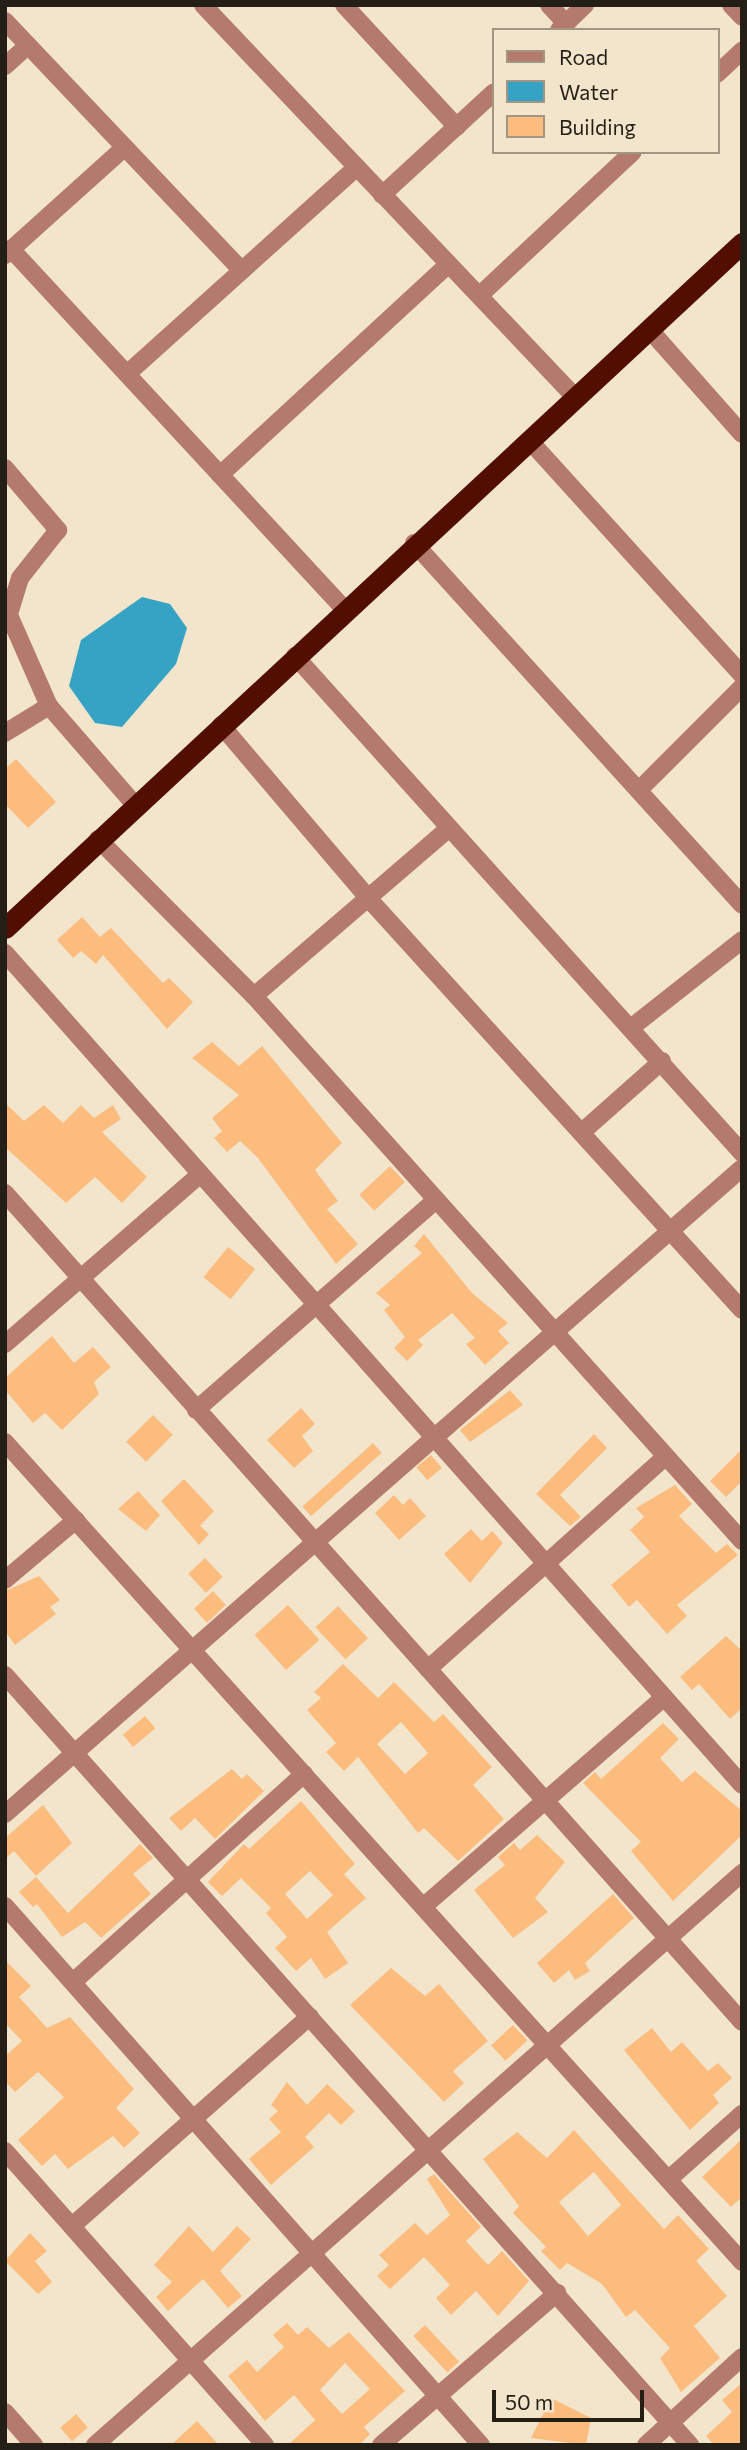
<!DOCTYPE html>
<style>
body{margin:0}
#map{position:relative;width:747px;height:2450px;overflow:hidden;background:#f3e5cc;font-family:Commissioner,sans-serif}
div>[style]{position:absolute}
.water>*{inset:0;background:#37a3c4}
.building>*{inset:0;background:#fbbc7e;transform-origin:0 0}
.minor>*{height:18px;margin:-9px;padding:0 9px;transform-origin:9px;border-radius:9px;background:#b47b6d}
.highway>*{height:21px;margin:-10.5px;padding:0 10.5px;transform-origin:10.5px;border-radius:10.5px;background:#510e01}
span{translate:-50% -50%;white-space:nowrap;text-align:center;line-height:1.15;-webkit-text-stroke:7px #f3e5cc;paint-order:stroke}
.frame{position:absolute;inset:0;border:7px solid #241f16;pointer-events:none}
.legend{position:absolute;left:492px;top:28px;width:228px;height:126px;box-sizing:border-box;background:#f3e5cc;border:2px solid #a09683;margin:0;padding:9px 12px;list-style:none;font-size:21px;color:#241f16}
.legend li{display:flex;align-items:center;gap:14px;height:35px}
.legend b{width:35px;border:2px solid #a09683}
.scale{position:absolute;left:492px;top:2390px;width:152px;height:32px;box-sizing:border-box;border:4px solid #241f16;border-top:0;padding-left:9px;font-size:21px;line-height:24px;white-space:nowrap;color:#241f16;-webkit-text-stroke:5px #f3e5cc;paint-order:stroke}
</style>
<div id="map">
<div class="water">
<div style="clip-path:polygon(142px 597px,170px 604px,187px 628px,176px 664px,122px 727px,95px 723px,69px 686px,81px 640px)"></div>
</div>
<div class="building">
<div style="clip-path:polygon(16px 759px,56px 802px,28px 828px,5px 804px,5px 769px)"></div>
<div style="clip-path:polygon(82px 917px,100px 937px,111px 928px,163px 983px,169px 978px,193px 1002px,167px 1029px,103px 955px,96px 964px,81px 951px,73px 958px,57px 940px)"></div>
<div style="clip-path:polygon(212px 1042px,239px 1066px,262px 1046px,342px 1143px,315px 1170px,338px 1201px,327px 1209px,358px 1244px,336px 1264px,258px 1158px,240px 1141px,227px 1152px,214px 1138px,222px 1131px,212px 1118px,239px 1095px,192px 1058px)"></div>
<div style="clip-path:polygon(5px 1103px,24px 1121px,44px 1105px,63px 1123px,81px 1105px,94px 1118px,113px 1105px,121px 1119px,102px 1132px,147px 1177px,122px 1203px,95px 1177px,66px 1203px,5px 1147px)"></div>
<div style="left:390px;top:1166px;width:22px;height:42px;rotate:47deg"></div>
<div style="clip-path:polygon(424px 1234px,472px 1293px,508px 1323px,498px 1331px,509px 1343px,485px 1365px,466px 1344px,475px 1338px,452px 1313px,418px 1340px,423px 1345px,407px 1361px,394px 1348px,405px 1337px,384px 1310px,390px 1305px,376px 1293px,422px 1253px,414px 1246px)"></div>
<div style="left:228px;top:1247px;width:35px;height:39px;rotate:39deg"></div>
<div style="clip-path:polygon(52px 1336px,74px 1363px,93px 1347px,111px 1367px,94px 1382px,99px 1394px,62px 1430px,45px 1413px,33px 1423px,5px 1390px,5px 1378px)"></div>
<div style="clip-path:polygon(510px 1390px,523px 1405px,470px 1442px,460px 1430px)"></div>
<div style="clip-path:polygon(301px 1408px,315px 1424px,302px 1436px,313px 1451px,294px 1468px,267px 1440px)"></div>
<div style="left:153px;top:1415px;width:28px;height:38px;rotate:45deg"></div>
<div style="clip-path:polygon(594px 1434px,607px 1448px,560px 1495px,581px 1517px,570px 1526px,536px 1494px)"></div>
<div style="left:373px;top:1443px;width:13px;height:95px;rotate:48deg"></div>
<div style="clip-path:polygon(742px 1449px,742px 1481px,726px 1497px,710px 1481px)"></div>
<div style="left:431px;top:1455px;width:17px;height:19px;rotate:50deg"></div>
<div style="clip-path:polygon(184px 1479px,214px 1511px,200px 1526px,209px 1534px,199px 1545px,161px 1501px)"></div>
<div style="clip-path:polygon(675px 1485px,692px 1504px,679px 1516px,716px 1553px,727px 1544px,738px 1555px,677px 1605px,687px 1616px,667px 1634px,637px 1600px,629px 1607px,611px 1585px,650px 1552px,630px 1530px,644px 1517px,636px 1508px)"></div>
<div style="clip-path:polygon(138px 1491px,160px 1515px,146px 1531px,118px 1509px)"></div>
<div style="clip-path:polygon(394px 1495px,403px 1505px,410px 1498px,426px 1516px,399px 1540px,375px 1513px)"></div>
<div style="clip-path:polygon(471px 1529px,482px 1541px,492px 1531px,503px 1543px,470px 1583px,444px 1554px)"></div>
<div style="left:205px;top:1558px;width:26px;height:23px;rotate:47deg"></div>
<div style="clip-path:polygon(39px 1576px,60px 1600px,50px 1607px,56px 1614px,15px 1645px,5px 1631px,5px 1591px)"></div>
<div style="left:213px;top:1591px;width:19px;height:26px;rotate:47deg"></div>
<div style="left:288px;top:1605px;width:47px;height:45px;rotate:48deg"></div>
<div style="left:338px;top:1606px;width:44px;height:31px;rotate:47deg"></div>
<div style="clip-path:polygon(726px 1636px,742px 1651px,742px 1708px,730px 1719px,699px 1684px,692px 1690px,680px 1677px)"></div>
<div style="clip-path:polygon(evenodd,343px 1664px,378px 1698px,394px 1682px,434px 1722px,443px 1714px,492px 1767px,473px 1785px,504px 1819px,458px 1861px,424px 1828px,418px 1833px,358px 1757px,344px 1771px,326px 1752px,336px 1743px,307px 1710px,321px 1698px,314px 1692px,343px 1664px,401px 1722px,428px 1753px,405px 1774px,377px 1744px,401px 1722px)"></div>
<div style="left:145px;top:1716px;width:16px;height:29px;rotate:50deg"></div>
<div style="clip-path:polygon(663px 1723px,679px 1739px,660px 1758px,682px 1782px,695px 1771px,742px 1811px,742px 1835px,673px 1901px,631px 1851px,641px 1842px,583px 1783px,595px 1772px,601px 1779px)"></div>
<div style="clip-path:polygon(232px 1769px,242px 1779px,247px 1774px,264px 1791px,215px 1839px,195px 1818px,181px 1831px,169px 1818px)"></div>
<div style="clip-path:polygon(evenodd,301px 1801px,355px 1864px,344px 1874px,366px 1898px,327px 1932px,348px 1963px,325px 1979px,311px 1958px,296px 1971px,275px 1948px,287px 1937px,266px 1913px,271px 1908px,241px 1878px,222px 1896px,208px 1882px,244px 1844px,249px 1849px,301px 1801px,310px 1871px,333px 1895px,307px 1919px,285px 1894px,310px 1871px)"></div>
<div style="clip-path:polygon(43px 1805px,72px 1843px,36px 1876px,14px 1851px,5px 1859px,5px 1838px)"></div>
<div style="clip-path:polygon(537px 1835px,565px 1862px,535px 1898px,548px 1912px,513px 1938px,474px 1890px,505px 1865px,498px 1857px,514px 1843px,520px 1850px)"></div>
<div style="clip-path:polygon(140px 1844px,153px 1858px,133px 1874px,151px 1894px,101px 1938px,85px 1922px,62px 1937px,37px 1904px,33px 1907px,19px 1892px,36px 1877px,68px 1913px)"></div>
<div style="clip-path:polygon(613px 1894px,634px 1918px,585px 1963px,590px 1971px,575px 1980px,569px 1970px,554px 1983px,537px 1963px)"></div>
<div style="clip-path:polygon(5px 1960px,31px 1986px,19px 1997px,47px 2028px,70px 2017px,134px 2089px,116px 2108px,140px 2133px,124px 2148px,113px 2136px,68px 2169px,55px 2154px,42px 2166px,18px 2140px,64px 2097px,38px 2072px,15px 2092px,5px 2081px,5px 2056px,22px 2041px,5px 2023px)"></div>
<div style="clip-path:polygon(391px 1968px,425px 1996px,439px 1984px,488px 2041px,453px 2071px,464px 2083px,444px 2102px,350px 2005px)"></div>
<div style="left:513px;top:2025px;width:21px;height:30px;rotate:47deg"></div>
<div style="clip-path:polygon(652px 2028px,671px 2052px,682px 2042px,708px 2071px,718px 2063px,732px 2078px,713px 2095px,719px 2103px,690px 2130px,624px 2050px)"></div>
<div style="clip-path:polygon(287px 2082px,307px 2105px,327px 2084px,355px 2111px,341px 2125px,329px 2113px,305px 2137px,314px 2147px,271px 2185px,249px 2159px,281px 2132px,269px 2119px,278px 2111px,271px 2105px)"></div>
<div style="clip-path:polygon(evenodd,574px 2130px,664px 2229px,678px 2215px,709px 2249px,696px 2261px,727px 2296px,694px 2326px,720px 2358px,681px 2392px,660px 2358px,670px 2348px,635px 2310px,626px 2317px,602px 2284px,567px 2263px,560px 2270px,541px 2251px,546px 2247px,513px 2213px,519px 2206px,483px 2159px,517px 2132px,547px 2158px,574px 2130px,594px 2172px,621px 2205px,588px 2236px,559px 2202px,594px 2172px)"></div>
<div style="clip-path:polygon(742px 2139px,742px 2197px,731px 2207px,702px 2177px)"></div>
<div style="clip-path:polygon(434px 2174px,481px 2227px,466px 2241px,488px 2265px,502px 2251px,529px 2281px,498px 2316px,476px 2291px,451px 2315px,436px 2298px,450px 2285px,424px 2257px,390px 2289px,377px 2276px,389px 2265px,379px 2255px,415px 2223px,427px 2235px,450px 2215px,427px 2179px)"></div>
<div style="clip-path:polygon(189px 2226px,213px 2252px,237px 2226px,251px 2239px,220px 2271px,242px 2296px,228px 2308px,203px 2279px,168px 2311px,156px 2297px,172px 2282px,154px 2265px)"></div>
<div style="clip-path:polygon(30px 2233px,47px 2251px,35px 2261px,52px 2282px,38px 2294px,5px 2261px)"></div>
<div style="clip-path:polygon(evenodd,287px 2323px,298px 2335px,307px 2327px,329px 2348px,349px 2332px,405px 2391px,364px 2427px,370px 2434px,359px 2445px,288px 2445px,315px 2420px,294px 2395px,265px 2421px,228px 2376px,247px 2360px,257px 2372px,284px 2347px,273px 2335px,287px 2323px,345px 2363px,370px 2389px,342px 2414px,320px 2390px,345px 2363px)"></div>
<div style="left:425px;top:2325px;width:50px;height:16px;rotate:47deg"></div>
<div style="clip-path:polygon(742px 2383px,742px 2445px,714px 2445px,706px 2436px,732px 2412px,722px 2400px)"></div>
<div style="clip-path:polygon(551px 2398px,591px 2418px,586px 2445px,531px 2438px)"></div>
<div style="left:76px;top:2414px;width:18px;height:21px;rotate:49deg"></div>
<div style="clip-path:polygon(197px 2421px,219px 2445px,171px 2445px)"></div>
</div>
<div class="minor">
<div style="left:203px;top:5px;width:540px;rotate:46.5deg"></div>
<div style="left:344px;top:5px;width:166px;rotate:47.2deg"></div>
<div style="left:549px;top:5px;width:25px;rotate:47deg"></div>
<div style="left:731px;top:5px;width:16px;rotate:47deg"></div>
<div style="left:5px;top:21px;width:344px;rotate:46.5deg"></div>
<div style="left:559px;top:30px;width:36px;rotate:-44deg"></div>
<div style="left:5px;top:66px;width:31px;rotate:-42deg"></div>
<div style="left:717px;top:74px;width:34px;rotate:-43deg"></div>
<div style="left:382px;top:195px;width:151px;rotate:-42.6deg"></div>
<div style="left:11px;top:249px;width:490px;rotate:47.2deg"></div>
<div style="left:5px;top:255px;width:160px;rotate:-42deg"></div>
<div style="left:480px;top:295px;width:209px;rotate:-43.1deg"></div>
<div style="left:649px;top:329px;width:140px;rotate:48.5deg"></div>
<div style="left:127px;top:374px;width:309px;rotate:-42deg"></div>
<div style="left:529px;top:440px;width:317px;rotate:47.8deg"></div>
<div style="left:5px;top:468px;width:82px;rotate:49.5deg"></div>
<div style="left:58px;top:530px;width:61px;rotate:128.4deg"></div>
<div style="left:20px;top:578px;width:39px;rotate:107deg"></div>
<div style="left:9px;top:615px;width:99px;rotate:66.3deg"></div>
<div style="left:49px;top:706px;width:52px;rotate:148.5deg"></div>
<div style="left:220px;top:475px;width:311px;rotate:-42.7deg"></div>
<div style="left:414px;top:543px;width:488px;rotate:47.8deg"></div>
<div style="left:295px;top:656px;width:668px;rotate:48.03deg"></div>
<div style="left:49px;top:706px;width:131px;rotate:49deg"></div>
<div style="left:221px;top:725px;width:227px;rotate:49.6deg"></div>
<div style="left:368px;top:898px;width:556px;rotate:47.77deg"></div>
<div style="left:640px;top:789px;width:144px;rotate:-45deg"></div>
<div style="left:98px;top:839px;width:221px;rotate:45.2deg"></div>
<div style="left:254px;top:996px;width:732px;rotate:48.16deg"></div>
<div style="left:5px;top:953px;width:1111px;rotate:48.46deg"></div>
<div style="left:254px;top:996px;width:257px;rotate:-40.7deg"></div>
<div style="left:632px;top:1027px;width:140px;rotate:-38.3deg"></div>
<div style="left:582px;top:1132px;width:107px;rotate:-41.6deg"></div>
<div style="left:5px;top:1193px;width:1109px;rotate:48.36deg"></div>
<div style="left:5px;top:1344px;width:256px;rotate:-41deg"></div>
<div style="left:196px;top:1410px;width:319px;rotate:-41.2deg"></div>
<div style="left:5px;top:1442px;width:1103px;rotate:48.05deg"></div>
<div style="left:5px;top:1580px;width:93px;rotate:-40.2deg"></div>
<div style="left:428px;top:1669px;width:319px;rotate:-41.8deg"></div>
<div style="left:5px;top:1675px;width:1031px;rotate:48.34deg"></div>
<div style="left:5px;top:1814px;width:980px;rotate:-41.24deg"></div>
<div style="left:5px;top:1906px;width:719px;rotate:48.55deg"></div>
<div style="left:424px;top:1906px;width:317px;rotate:-41deg"></div>
<div style="left:73px;top:1982px;width:311px;rotate:-42deg"></div>
<div style="left:5px;top:2151px;width:392px;rotate:48.5deg"></div>
<div style="left:669px;top:2179px;width:98px;rotate:-41.7deg"></div>
<div style="left:72px;top:2226px;width:317px;rotate:-41.4deg"></div>
<div style="left:5px;top:2412px;width:44px;rotate:48.7deg"></div>
<div style="left:95px;top:2445px;width:864px;rotate:-41.48deg"></div>
<div style="left:381px;top:2445px;width:233px;rotate:-40.8deg"></div>
<div style="left:646px;top:2445px;width:130px;rotate:-42.5deg"></div>
</div>
<div class="highway">
<div style="left:5px;top:928px;width:1006px;rotate:-42.91deg"></div>
</div>
<div class="frame"></div>
<ul class="legend">
<li><b style="height:9px;background:#b47b6d"></b>Road</li>
<li><b style="height:19px;background:#37a3c4"></b>Water</li>
<li><b style="height:19px;background:#fbbc7e"></b>Building</li>
</ul>
<div class="scale">50 m</div>
</div>
